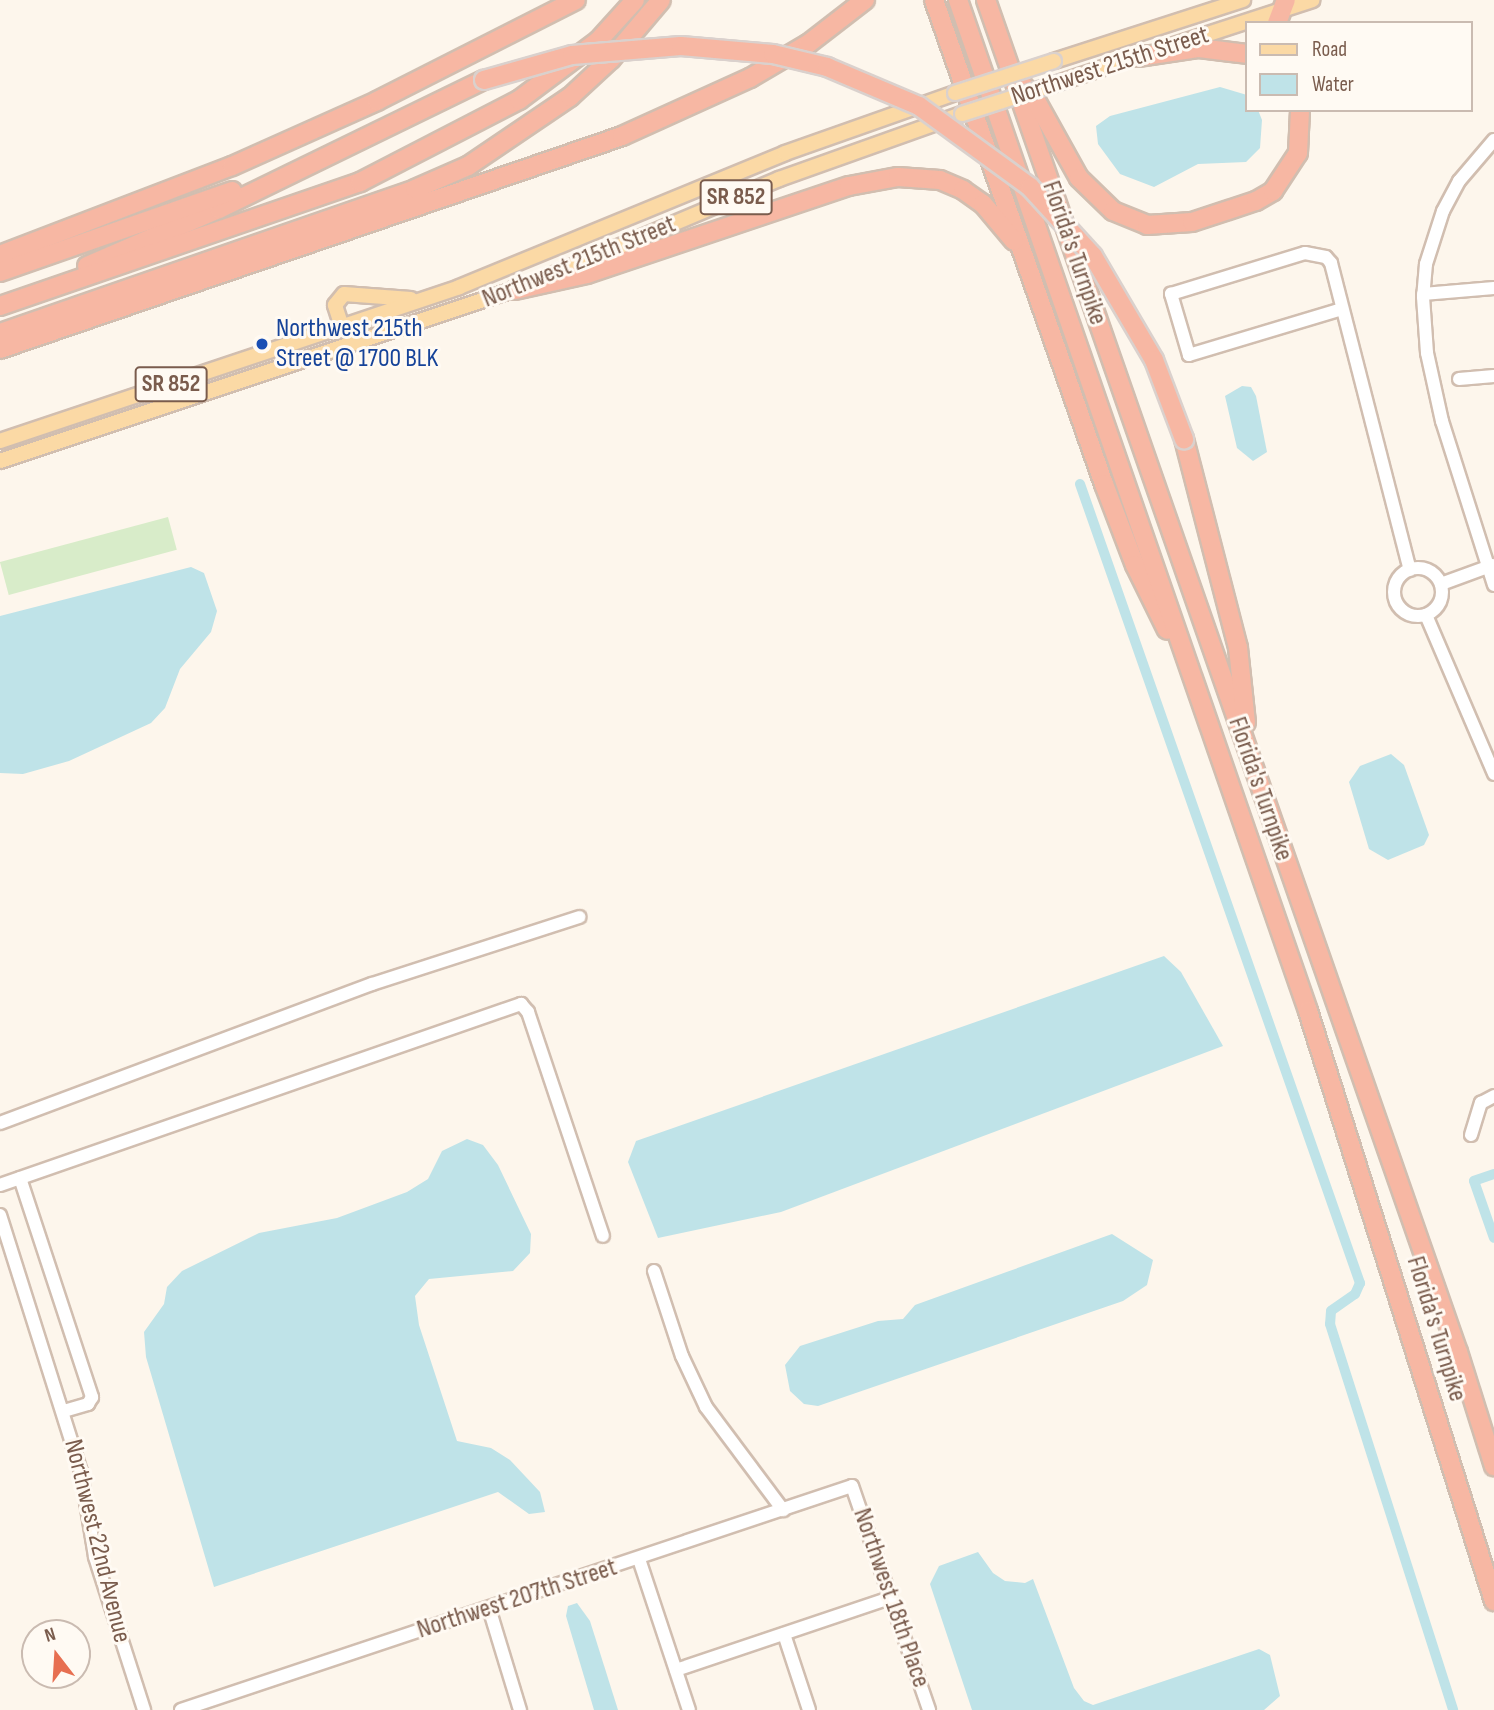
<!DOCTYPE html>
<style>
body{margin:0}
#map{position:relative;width:1494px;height:1710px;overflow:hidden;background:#fdf6ec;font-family:"Sofia Sans Condensed",sans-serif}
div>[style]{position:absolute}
.green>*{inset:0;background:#d8ecc9;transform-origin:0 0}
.water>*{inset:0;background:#bfe3e8}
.canal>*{height:10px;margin:-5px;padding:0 5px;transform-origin:5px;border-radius:5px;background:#bfe3e8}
.roads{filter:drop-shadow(2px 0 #d1beb0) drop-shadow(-2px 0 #d1beb0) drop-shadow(0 2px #d1beb0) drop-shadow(0 -2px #d1beb0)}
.minor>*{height:12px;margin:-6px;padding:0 6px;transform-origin:6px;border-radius:6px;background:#fff}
.minor>.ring{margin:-6px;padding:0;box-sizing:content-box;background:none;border:12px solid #fff;border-radius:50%}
.major>*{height:14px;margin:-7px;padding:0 7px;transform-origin:7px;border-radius:7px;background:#fbd9a5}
.highway>*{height:18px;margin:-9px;padding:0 9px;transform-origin:9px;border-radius:9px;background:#f7b7a3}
.bridges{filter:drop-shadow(2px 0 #dad1cd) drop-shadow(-2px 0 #dad1cd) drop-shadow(0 2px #dad1cd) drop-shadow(0 -2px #dad1cd)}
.major-bridge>*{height:14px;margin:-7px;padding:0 7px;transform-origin:7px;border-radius:7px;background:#fbd9a5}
.highway-bridge>*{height:18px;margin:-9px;padding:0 9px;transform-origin:9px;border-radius:9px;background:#f7b7a3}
.dots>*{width:19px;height:19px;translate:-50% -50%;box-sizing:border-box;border:4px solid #fffaf3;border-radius:50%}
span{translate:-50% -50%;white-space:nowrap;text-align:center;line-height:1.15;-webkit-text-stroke:6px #fffaf3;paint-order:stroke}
.shield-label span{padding:2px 5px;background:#fffaf3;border:2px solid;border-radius:5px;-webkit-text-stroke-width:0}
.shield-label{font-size:24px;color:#7a5c4d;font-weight:700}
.street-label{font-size:26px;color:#7a5c4d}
.transit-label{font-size:26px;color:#164399}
.left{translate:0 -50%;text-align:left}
.legend{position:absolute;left:1245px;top:21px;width:228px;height:91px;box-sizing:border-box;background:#fffaf3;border:2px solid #cabbb1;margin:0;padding:9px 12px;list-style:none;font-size:21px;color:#7a5c4d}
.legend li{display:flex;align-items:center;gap:14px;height:35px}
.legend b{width:35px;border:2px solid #cabbb1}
.north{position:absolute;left:21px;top:1619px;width:70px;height:70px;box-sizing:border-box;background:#fffaf3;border:2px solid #cabbb1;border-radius:50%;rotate:343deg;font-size:19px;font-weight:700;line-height:28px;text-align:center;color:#7a5c4d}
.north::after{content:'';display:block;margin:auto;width:24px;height:32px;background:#e76f51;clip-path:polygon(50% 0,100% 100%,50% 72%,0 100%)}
</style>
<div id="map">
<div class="green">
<div style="left:168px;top:517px;width:34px;height:174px;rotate:75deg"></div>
</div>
<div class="water">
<div style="clip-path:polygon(1220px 87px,1247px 95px,1247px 110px,1258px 110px,1262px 120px,1260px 148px,1246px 162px,1198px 164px,1154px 187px,1120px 174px,1098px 144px,1096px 126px,1110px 116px)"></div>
<div style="clip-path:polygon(1242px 386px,1251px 387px,1256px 396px,1267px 452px,1253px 461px,1237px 448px,1225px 396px)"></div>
<div style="clip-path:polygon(191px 567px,204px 573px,217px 611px,211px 632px,180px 669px,165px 708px,151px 723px,69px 761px,23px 774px,0 773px,0 616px)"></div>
<div style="clip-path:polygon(1391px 754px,1404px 765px,1429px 835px,1424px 845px,1388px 860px,1369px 849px,1349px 782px,1360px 766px)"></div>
<div style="clip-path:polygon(1164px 956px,1181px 972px,1223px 1046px,781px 1212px,658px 1238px,628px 1162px,636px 1141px)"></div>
<div style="clip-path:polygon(467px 1139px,483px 1145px,498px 1165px,531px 1234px,530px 1253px,513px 1271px,429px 1279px,415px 1296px,419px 1325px,457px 1441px,491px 1448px,510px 1460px,540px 1492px,545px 1512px,529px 1514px,498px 1492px,214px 1587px,146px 1357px,144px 1332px,164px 1304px,167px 1287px,182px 1271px,259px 1233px,337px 1218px,407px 1192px,428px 1179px,442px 1151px)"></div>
<div style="clip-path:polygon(1112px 1234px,1153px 1260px,1147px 1285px,1123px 1301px,818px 1406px,804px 1404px,790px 1391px,785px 1365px,800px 1346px,878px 1321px,903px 1319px,915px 1305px)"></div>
<div style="clip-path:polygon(978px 1552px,993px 1573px,1005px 1581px,1025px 1583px,1033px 1579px,1074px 1688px,1084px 1701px,1093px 1705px,1259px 1649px,1270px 1655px,1280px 1696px,1264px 1710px,972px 1710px,930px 1584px,939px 1566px)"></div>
<div style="clip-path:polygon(577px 1603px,590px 1621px,618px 1710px,594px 1710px,566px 1616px,568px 1606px)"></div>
</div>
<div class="canal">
<div style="left:1080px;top:484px;width:847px;rotate:70.69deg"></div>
<div style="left:1360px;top:1283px;width:12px;rotate:114deg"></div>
<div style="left:1355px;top:1294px;width:29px;rotate:145deg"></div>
<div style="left:1331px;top:1311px;width:13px;rotate:94deg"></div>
<div style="left:1330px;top:1324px;width:405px;rotate:72.3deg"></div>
<div style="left:1494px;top:1174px;width:21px;rotate:161deg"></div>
<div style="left:1474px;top:1181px;width:60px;rotate:70.7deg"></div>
</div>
<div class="roads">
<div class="minor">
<div style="left:1494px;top:140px;width:54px;rotate:130.5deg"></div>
<div style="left:1459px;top:181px;width:34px;rotate:118deg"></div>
<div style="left:1443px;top:211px;width:56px;rotate:107.8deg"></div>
<div style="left:1426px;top:264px;width:33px;rotate:95deg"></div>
<div style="left:1423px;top:297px;width:56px;rotate:85.9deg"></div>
<div style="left:1427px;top:353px;width:70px;rotate:77.6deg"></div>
<div style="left:1442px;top:421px;width:172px;rotate:72.4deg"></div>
<div style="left:1423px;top:294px;width:71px;rotate:-4.8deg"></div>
<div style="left:1342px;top:309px;width:160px;rotate:163.3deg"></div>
<div style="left:1189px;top:355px;width:64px;rotate:-106.4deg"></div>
<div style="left:1171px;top:294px;width:140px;rotate:-17deg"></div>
<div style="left:1305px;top:253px;width:21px;rotate:11deg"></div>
<div style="left:1326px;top:257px;width:8px;rotate:50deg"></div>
<div style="left:1331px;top:263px;width:317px;rotate:75.6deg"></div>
<div style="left:1459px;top:379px;width:35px;rotate:-5deg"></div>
<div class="ring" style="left:1394px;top:568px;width:36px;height:36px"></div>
<div style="left:1441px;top:584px;width:55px;rotate:-20.1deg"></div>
<div style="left:1426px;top:615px;width:173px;rotate:66.8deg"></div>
<div style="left:0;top:1123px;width:397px;rotate:-20.5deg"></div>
<div style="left:372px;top:984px;width:218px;rotate:-17.9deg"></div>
<div style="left:1471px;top:1135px;width:34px;rotate:-73deg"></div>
<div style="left:1481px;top:1103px;width:15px;rotate:-28deg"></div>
<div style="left:20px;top:1178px;width:231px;rotate:71.8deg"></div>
<div style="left:92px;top:1397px;width:8px;rotate:120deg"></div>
<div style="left:88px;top:1404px;width:26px;rotate:164deg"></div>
<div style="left:0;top:1185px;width:552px;rotate:-19.16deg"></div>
<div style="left:521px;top:1004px;width:11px;rotate:49deg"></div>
<div style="left:528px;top:1012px;width:236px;rotate:71.5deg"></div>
<div style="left:0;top:1215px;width:269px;rotate:72.5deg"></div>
<div style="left:81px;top:1472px;width:86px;rotate:80.6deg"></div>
<div style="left:95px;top:1557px;width:161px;rotate:72.2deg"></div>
<div style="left:654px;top:1271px;width:89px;rotate:71.8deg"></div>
<div style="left:682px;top:1356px;width:56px;rotate:64.8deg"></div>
<div style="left:706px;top:1407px;width:129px;rotate:53.2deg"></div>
<div style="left:639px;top:1559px;width:159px;rotate:71.7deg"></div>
<div style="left:489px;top:1608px;width:107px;rotate:73.1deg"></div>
<div style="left:784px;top:1634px;width:80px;rotate:71.8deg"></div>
<div style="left:676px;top:1670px;width:226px;rotate:-18.6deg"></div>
<div style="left:181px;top:1710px;width:707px;rotate:-18.46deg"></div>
<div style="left:852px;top:1486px;width:237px;rotate:71deg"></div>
</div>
<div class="major">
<div style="left:1168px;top:47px;width:152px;rotate:-18deg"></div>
<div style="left:1054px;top:61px;width:199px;rotate:-17.9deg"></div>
<div style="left:1061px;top:82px;width:92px;rotate:-18.4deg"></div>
<div style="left:547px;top:277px;width:252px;rotate:-22.9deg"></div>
<div style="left:779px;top:179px;width:194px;rotate:-19.6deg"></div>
<div style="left:342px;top:327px;width:23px;rotate:-108deg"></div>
<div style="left:335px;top:305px;width:14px;rotate:-51deg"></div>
<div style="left:344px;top:294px;width:67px;rotate:4.3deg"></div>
<div style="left:0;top:441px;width:484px;rotate:-18.5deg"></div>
<div style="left:459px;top:287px;width:352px;rotate:-22.3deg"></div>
<div style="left:785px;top:153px;width:180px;rotate:-19.4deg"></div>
<div style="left:0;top:461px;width:553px;rotate:-18.43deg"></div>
</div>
<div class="highway">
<div style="left:934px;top:0;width:513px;rotate:70.65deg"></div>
<div style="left:1104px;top:484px;width:87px;rotate:69.1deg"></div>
<div style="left:1135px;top:565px;width:72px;rotate:63.8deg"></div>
<div style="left:958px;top:0;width:1070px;rotate:70.9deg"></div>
<div style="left:1308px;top:1011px;width:619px;rotate:72.5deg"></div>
<div style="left:986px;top:0;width:1432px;rotate:70.76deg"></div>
<div style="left:1458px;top:1352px;width:120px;rotate:72.5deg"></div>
<div style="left:1277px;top:23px;width:25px;rotate:-69deg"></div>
<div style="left:1138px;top:57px;width:62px;rotate:-8.4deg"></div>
<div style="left:1199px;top:48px;width:48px;rotate:7.1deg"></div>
<div style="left:1018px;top:80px;width:25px;rotate:48deg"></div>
<div style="left:1035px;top:99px;width:90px;rotate:60.9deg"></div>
<div style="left:1079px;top:178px;width:47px;rotate:44.1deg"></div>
<div style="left:1113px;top:211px;width:37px;rotate:22deg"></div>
<div style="left:1147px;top:225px;width:45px;rotate:-3.8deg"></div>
<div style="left:1192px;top:222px;width:67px;rotate:-18.2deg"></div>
<div style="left:1256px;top:201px;width:20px;rotate:-30deg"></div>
<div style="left:1273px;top:191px;width:45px;rotate:-56.7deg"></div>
<div style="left:1298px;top:153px;width:43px;rotate:-87.3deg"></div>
<div style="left:0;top:255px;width:248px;rotate:-21deg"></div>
<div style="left:232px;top:166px;width:159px;rotate:-24.1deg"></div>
<div style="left:377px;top:101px;width:223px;rotate:-26.9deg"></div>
<div style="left:87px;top:266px;width:144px;rotate:-23.4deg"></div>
<div style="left:219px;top:209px;width:295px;rotate:-26deg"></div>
<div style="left:0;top:272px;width:246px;rotate:-19.2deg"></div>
<div style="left:515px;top:290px;width:74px;rotate:-12.5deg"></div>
<div style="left:587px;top:274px;width:276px;rotate:-18.6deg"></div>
<div style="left:849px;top:186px;width:50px;rotate:-10.4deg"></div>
<div style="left:898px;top:177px;width:42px;rotate:4.1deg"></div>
<div style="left:940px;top:180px;width:25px;rotate:23deg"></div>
<div style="left:963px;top:190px;width:24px;rotate:35deg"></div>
<div style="left:983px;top:204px;width:48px;rotate:50deg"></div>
<div style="left:0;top:306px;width:381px;rotate:-19deg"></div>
<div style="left:360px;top:182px;width:179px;rotate:-27.3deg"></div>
<div style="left:519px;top:100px;width:99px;rotate:-36.8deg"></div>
<div style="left:598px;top:41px;width:55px;rotate:-47.9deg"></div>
<div style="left:0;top:333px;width:439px;rotate:-19.1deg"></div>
<div style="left:415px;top:189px;width:58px;rotate:-23.5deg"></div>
<div style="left:468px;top:166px;width:123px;rotate:-34.1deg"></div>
<div style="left:570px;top:97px;width:56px;rotate:-42.8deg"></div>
<div style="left:611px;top:59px;width:77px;rotate:-49.7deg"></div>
<div style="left:0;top:349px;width:657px;rotate:-18.9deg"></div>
<div style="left:622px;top:136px;width:141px;rotate:-24.4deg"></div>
<div style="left:750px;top:78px;width:67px;rotate:-30.4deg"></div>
<div style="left:808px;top:44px;width:72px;rotate:-37.7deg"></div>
<div style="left:1184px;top:439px;width:216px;rotate:75.5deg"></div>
<div style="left:1238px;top:648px;width:75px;rotate:83.9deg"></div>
</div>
</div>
<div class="bridges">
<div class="major-bridge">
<div style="left:955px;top:93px;width:104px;rotate:-17.9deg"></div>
<div style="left:962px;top:114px;width:104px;rotate:-17.9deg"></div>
</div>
<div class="highway-bridge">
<div style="left:484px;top:80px;width:91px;rotate:-15.9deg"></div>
<div style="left:572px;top:55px;width:109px;rotate:-4.7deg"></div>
<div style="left:681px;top:46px;width:92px;rotate:5deg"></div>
<div style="left:773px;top:54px;width:56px;rotate:13.5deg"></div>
<div style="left:827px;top:67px;width:100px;rotate:23deg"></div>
<div style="left:919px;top:106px;width:137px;rotate:36.1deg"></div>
<div style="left:1030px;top:187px;width:93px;rotate:47.6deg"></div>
<div style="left:1093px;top:256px;width:121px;rotate:59.6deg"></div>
<div style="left:1154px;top:360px;width:85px;rotate:69.2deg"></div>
</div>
</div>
<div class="dots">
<div style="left:262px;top:344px;background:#1a4fb4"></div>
</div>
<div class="shield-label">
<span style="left:736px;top:197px">SR 852</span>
<span style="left:171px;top:384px">SR 852</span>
</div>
<div class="street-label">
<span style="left:1110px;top:66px;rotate:-18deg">Northwest 215th Street</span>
<span style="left:1074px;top:253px;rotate:71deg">Florida's Turnpike</span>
<span style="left:579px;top:262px;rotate:-22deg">Northwest 215th Street</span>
<span style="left:1260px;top:789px;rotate:71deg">Florida's Turnpike</span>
<span style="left:1436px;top:1329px;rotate:73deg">Florida's Turnpike</span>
<span style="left:97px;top:1541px;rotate:76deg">Northwest 22nd Avenue</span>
<span style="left:891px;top:1598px;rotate:71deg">Northwest 18th Place</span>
<span style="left:517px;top:1599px;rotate:-18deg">Northwest 207th Street</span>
</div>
<div class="transit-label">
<span class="left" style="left:276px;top:344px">Northwest 215th<br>Street @ 1700 BLK</span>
</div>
<ul class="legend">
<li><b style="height:9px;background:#fbd9a5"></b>Road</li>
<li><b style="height:19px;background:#bfe3e8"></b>Water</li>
</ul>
<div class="north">N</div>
</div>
